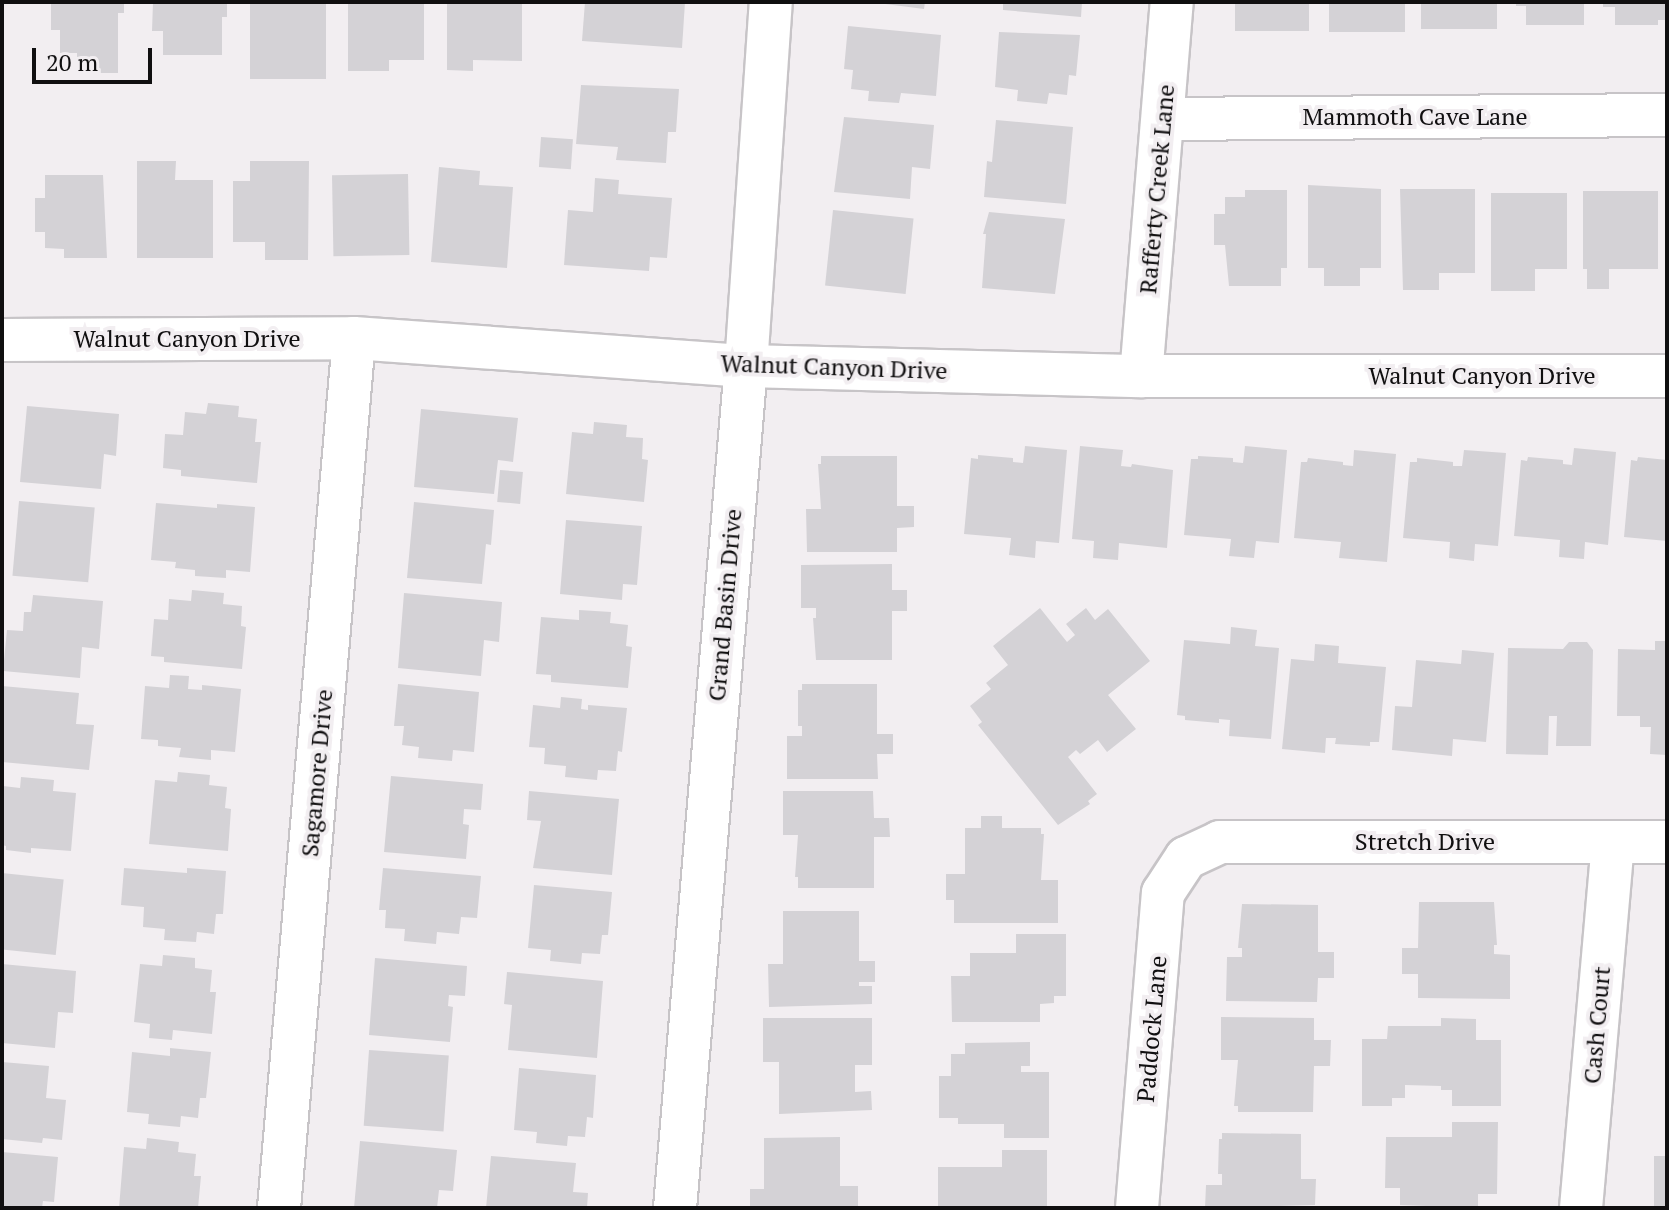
<!DOCTYPE html>
<style>
body{margin:0}
#map{position:relative;width:1669px;height:1210px;overflow:hidden;background:#f2eef1;font-family:"PT Serif",serif}
div>[style]{position:absolute}
.building>*{inset:0;background:#d4d2d6;transform-origin:0 0}
.roads{filter:drop-shadow(2px 0 #c7c4c7) drop-shadow(-2px 0 #c7c4c7) drop-shadow(0 2px #c7c4c7) drop-shadow(0 -2px #c7c4c7)}
.street>*{height:42px;margin:-21px;padding:0 21px;transform-origin:21px;border-radius:21px;background:#fff}
span{translate:-50% -50%;white-space:nowrap;text-align:center;line-height:1.15;-webkit-text-stroke:8px #f2eef1;paint-order:stroke}
.street-label{font-size:24px;color:#100f10}
.frame{position:absolute;inset:0;border:4px solid #100f10;pointer-events:none}
.scale{position:absolute;left:32px;top:48px;width:120px;height:36px;box-sizing:border-box;border:4px solid #100f10;border-top:0;padding-left:10px;font-size:24px;line-height:28px;white-space:nowrap;color:#100f10;-webkit-text-stroke:6px #f2eef1;paint-order:stroke}
</style>
<div id="map">
<div class="building">
<div style="clip-path:polygon(51px 2px,124px 2px,124px 13px,118px 13px,118px 73px,77px 73px,77px 53px,60px 53px,60px 30px,51px 30px)"></div>
<div style="clip-path:polygon(153px 2px,227px 2px,227px 17px,222px 17px,222px 55px,163px 55px,163px 31px,152px 31px)"></div>
<div style="left:250px;top:2px;width:76px;height:77px"></div>
<div style="clip-path:polygon(348px 2px,424px 2px,424px 60px,389px 60px,389px 71px,348px 71px)"></div>
<div style="clip-path:polygon(447px 2px,522px 2px,522px 61px,473px 60px,473px 71px,447px 70px)"></div>
<div style="clip-path:polygon(585px 2px,685px 2px,682px 48px,582px 41px)"></div>
<div style="clip-path:polygon(870px 2px,925px 2px,924px 9px)"></div>
<div style="clip-path:polygon(1003px 2px,1082px 2px,1081px 17px,1003px 10px)"></div>
<div style="left:1235px;top:2px;width:74px;height:29px"></div>
<div style="left:1329px;top:2px;width:76px;height:30px"></div>
<div style="left:1421px;top:2px;width:76px;height:27px"></div>
<div style="clip-path:polygon(1516px 2px,1584px 2px,1584px 25px,1526px 25px,1526px 6px,1516px 6px)"></div>
<div style="clip-path:polygon(1603px 2px,1667px 2px,1667px 20px,1658px 20px,1658px 25px,1615px 25px,1615px 7px,1603px 7px)"></div>
<div style="clip-path:polygon(848px 26px,941px 35px,936px 96px,901px 93px,899px 103px,868px 101px,869px 91px,851px 89px,853px 70px,844px 69px)"></div>
<div style="clip-path:polygon(999px 32px,1080px 35px,1076px 76px,1069px 75px,1067px 95px,1049px 93px,1047px 104px,1017px 101px,1018px 90px,995px 87px)"></div>
<div style="clip-path:polygon(581px 85px,679px 89px,676px 132px,668px 132px,666px 163px,616px 160px,618px 147px,576px 144px)"></div>
<div style="clip-path:polygon(844px 117px,934px 125px,930px 169px,912px 167px,910px 199px,834px 192px)"></div>
<div style="clip-path:polygon(996px 120px,1073px 127px,1066px 204px,984px 197px,987px 161px,992px 162px)"></div>
<div style="left:541px;top:137px;width:32px;height:30px;rotate:4deg"></div>
<div style="clip-path:polygon(137px 161px,176px 161px,175px 180px,213px 180px,213px 258px,137px 258px)"></div>
<div style="clip-path:polygon(250px 161px,309px 161px,308px 260px,265px 260px,265px 242px,233px 242px,233px 181px,250px 181px)"></div>
<div style="clip-path:polygon(439px 167px,480px 171px,479px 185px,513px 187px,507px 268px,431px 262px)"></div>
<div style="left:408px;top:174px;width:81px;height:76px;rotate:89deg"></div>
<div style="clip-path:polygon(45px 175px,103px 175px,107px 258px,64px 258px,64px 249px,45px 248px,45px 232px,35px 232px,35px 198px,45px 198px)"></div>
<div style="clip-path:polygon(595px 178px,619px 180px,618px 194px,672px 198px,667px 258px,650px 257px,649px 271px,564px 265px,568px 210px,593px 212px)"></div>
<div style="clip-path:polygon(1308px 185px,1381px 189px,1381px 268px,1360px 268px,1360px 286px,1324px 286px,1324px 268px,1308px 268px)"></div>
<div style="clip-path:polygon(1400px 189px,1475px 189px,1475px 273px,1439px 273px,1439px 290px,1403px 290px)"></div>
<div style="clip-path:polygon(1245px 190px,1287px 190px,1287px 268px,1281px 268px,1281px 286px,1229px 286px,1225px 245px,1214px 245px,1214px 214px,1225px 214px,1225px 197px,1245px 197px)"></div>
<div style="clip-path:polygon(1583px 191px,1658px 191px,1658px 269px,1609px 269px,1609px 289px,1587px 289px,1587px 269px,1583px 269px)"></div>
<div style="clip-path:polygon(1491px 193px,1567px 193px,1567px 269px,1535px 269px,1535px 291px,1491px 291px)"></div>
<div style="left:833px;top:210px;width:81px;height:76px;rotate:6deg"></div>
<div style="clip-path:polygon(989px 212px,1065px 219px,1055px 294px,982px 288px,986px 234px,983px 234px)"></div>
<div style="clip-path:polygon(208px 403px,239px 406px,238px 417px,257px 419px,255px 442px,261px 442px,257px 483px,181px 476px,181px 470px,163px 468px,165px 434px,183px 435px,185px 412px,206px 414px)"></div>
<div style="clip-path:polygon(27px 406px,119px 414px,116px 456px,104px 454px,101px 489px,20px 482px)"></div>
<div style="clip-path:polygon(421px 409px,518px 418px,513px 462px,498px 460px,494px 494px,414px 487px)"></div>
<div style="clip-path:polygon(594px 422px,627px 425px,626px 437px,643px 438px,642px 459px,648px 460px,644px 502px,566px 494px,572px 432px,593px 434px)"></div>
<div style="clip-path:polygon(1025px 446px,1067px 450px,1059px 543px,1036px 541px,1035px 558px,1009px 555px,1011px 538px,964px 534px,971px 458px,978px 459px,978px 455px,1013px 458px,1013px 462px,1023px 463px)"></div>
<div style="clip-path:polygon(1080px 446px,1123px 450px,1121px 466px,1131px 467px,1132px 464px,1173px 470px,1167px 548px,1119px 543px,1118px 560px,1093px 558px,1094px 541px,1072px 539px)"></div>
<div style="clip-path:polygon(1245px 446px,1287px 450px,1279px 543px,1256px 541px,1254px 558px,1229px 556px,1231px 539px,1184px 535px,1191px 459px,1198px 459px,1198px 456px,1233px 458px,1233px 462px,1243px 463px)"></div>
<div style="clip-path:polygon(1574px 448px,1616px 452px,1608px 545px,1585px 542px,1584px 559px,1559px 557px,1560px 540px,1514px 536px,1521px 460px,1527px 461px,1528px 457px,1563px 460px,1563px 464px,1572px 465px)"></div>
<div style="clip-path:polygon(1354px 450px,1396px 454px,1387px 562px,1339px 558px,1341px 542px,1294px 538px,1301px 462px,1307px 462px,1308px 458px,1343px 462px,1343px 465px,1353px 466px)"></div>
<div style="clip-path:polygon(1464px 450px,1506px 453px,1498px 546px,1475px 544px,1474px 561px,1449px 558px,1450px 542px,1403px 538px,1410px 462px,1417px 462px,1417px 458px,1453px 462px,1453px 466px,1462px 466px)"></div>
<div style="clip-path:polygon(821px 456px,897px 456px,897px 506px,914px 506px,914px 527px,897px 528px,897px 552px,807px 552px,806px 509px,821px 509px,818px 464px,821px 464px)"></div>
<div style="clip-path:polygon(1638px 457px,1667px 460px,1667px 541px,1624px 537px,1631px 460px,1637px 461px)"></div>
<div style="left:500px;top:470px;width:23px;height:32px;rotate:5deg"></div>
<div style="left:19px;top:501px;width:76px;height:75px;rotate:5deg"></div>
<div style="clip-path:polygon(414px 502px,494px 510px,491px 545px,486px 544px,482px 584px,407px 578px)"></div>
<div style="clip-path:polygon(156px 503px,217px 508px,217px 504px,255px 507px,250px 572px,226px 570px,226px 578px,195px 576px,195px 570px,175px 568px,176px 562px,151px 560px)"></div>
<div style="clip-path:polygon(566px 520px,642px 526px,637px 585px,623px 584px,622px 600px,560px 594px)"></div>
<div style="clip-path:polygon(892px 564px,892px 590px,907px 590px,907px 611px,892px 611px,892px 660px,816px 660px,813px 618px,816px 618px,816px 608px,801px 608px,801px 565px)"></div>
<div style="clip-path:polygon(192px 590px,224px 593px,223px 604px,242px 606px,241px 626px,246px 627px,242px 669px,164px 662px,164px 657px,151px 656px,154px 619px,168px 620px,169px 599px,191px 601px)"></div>
<div style="clip-path:polygon(404px 593px,502px 602px,499px 642px,484px 640px,481px 676px,398px 668px)"></div>
<div style="clip-path:polygon(33px 595px,103px 601px,99px 649px,82px 647px,80px 678px,3px 671px,7px 630px,23px 631px,24px 612px,31px 612px)"></div>
<div style="clip-path:polygon(1040px 608px,1067px 642px,1075px 635px,1066px 624px,1086px 608px,1095px 620px,1108px 609px,1150px 661px,1108px 695px,1136px 729px,1107px 752px,1098px 740px,1080px 754px,1076px 750px,1068px 757px,1097px 794px,1088px 801px,1090px 804px,1058px 825px,978px 725px,982px 722px,970px 706px,991px 689px,986px 683px,1008px 665px,993px 646px)"></div>
<div style="clip-path:polygon(579px 610px,611px 612px,610px 623px,628px 625px,626px 646px,632px 647px,628px 688px,551px 682px,551px 675px,536px 674px,541px 617px,579px 620px)"></div>
<div style="clip-path:polygon(1231px 627px,1257px 630px,1255px 646px,1279px 648px,1271px 739px,1229px 736px,1230px 720px,1219px 719px,1219px 723px,1185px 720px,1185px 716px,1177px 715px,1184px 640px,1230px 644px)"></div>
<div style="clip-path:polygon(1655px 641px,1667px 641px,1667px 755px,1650px 754px,1651px 727px,1640px 727px,1640px 716px,1617px 716px,1618px 649px,1655px 650px)"></div>
<div style="clip-path:polygon(1569px 642px,1587px 642px,1593px 650px,1591px 746px,1556px 746px,1557px 716px,1549px 716px,1548px 755px,1506px 754px,1508px 648px,1563px 649px)"></div>
<div style="clip-path:polygon(1315px 644px,1339px 646px,1338px 663px,1386px 667px,1379px 742px,1370px 742px,1370px 746px,1335px 744px,1336px 738px,1326px 738px,1325px 753px,1282px 749px,1291px 659px,1314px 661px)"></div>
<div style="clip-path:polygon(1462px 650px,1494px 653px,1486px 742px,1453px 739px,1452px 756px,1392px 750px,1395px 706px,1412px 707px,1416px 660px,1461px 664px)"></div>
<div style="clip-path:polygon(170px 675px,189px 676px,188px 689px,202px 690px,202px 685px,241px 689px,235px 752px,211px 750px,211px 760px,179px 757px,181px 748px,158px 746px,158px 740px,141px 739px,145px 686px,169px 688px)"></div>
<div style="clip-path:polygon(398px 684px,479px 692px,474px 752px,453px 750px,452px 761px,418px 758px,419px 747px,402px 745px,404px 726px,394px 726px)"></div>
<div style="clip-path:polygon(802px 684px,877px 684px,877px 734px,893px 734px,893px 754px,877px 754px,878px 779px,787px 779px,787px 736px,802px 736px,802px 726px,798px 726px,798px 690px,802px 690px)"></div>
<div style="clip-path:polygon(2px 686px,79px 693px,76px 724px,94px 725px,89px 770px,2px 762px)"></div>
<div style="clip-path:polygon(561px 697px,582px 699px,581px 709px,588px 710px,588px 705px,627px 708px,622px 752px,618px 751px,616px 771px,598px 770px,597px 780px,565px 777px,566px 766px,544px 764px,545px 748px,529px 747px,533px 705px,560px 708px)"></div>
<div style="clip-path:polygon(178px 772px,210px 775px,209px 785px,227px 787px,225px 808px,231px 809px,228px 851px,149px 844px,155px 780px,177px 782px)"></div>
<div style="clip-path:polygon(391px 776px,483px 784px,481px 810px,464px 809px,463px 824px,469px 825px,466px 859px,384px 852px)"></div>
<div style="clip-path:polygon(21px 777px,54px 780px,53px 791px,76px 793px,71px 851px,31px 848px,31px 853px,6px 850px,6px 846px,2px 845px,3px 786px,20px 788px)"></div>
<div style="clip-path:polygon(529px 791px,619px 799px,612px 875px,533px 868px,541px 821px,527px 820px)"></div>
<div style="clip-path:polygon(783px 791px,873px 791px,874px 818px,889px 818px,890px 837px,874px 837px,874px 888px,798px 888px,798px 877px,795px 877px,798px 835px,783px 835px)"></div>
<div style="clip-path:polygon(981px 816px,1002px 816px,1002px 828px,1041px 828px,1041px 834px,1044px 834px,1041px 880px,1058px 880px,1058px 923px,954px 923px,954px 900px,946px 900px,946px 874px,965px 874px,965px 828px,981px 828px)"></div>
<div style="clip-path:polygon(124px 868px,187px 873px,187px 868px,226px 871px,223px 914px,216px 914px,214px 934px,197px 932px,196px 942px,164px 940px,165px 929px,143px 927px,144px 907px,121px 905px)"></div>
<div style="clip-path:polygon(383px 868px,481px 876px,477px 918px,461px 917px,459px 934px,437px 932px,436px 944px,404px 941px,405px 929px,385px 928px,386px 910px,379px 910px)"></div>
<div style="left:2px;top:873px;width:62px;height:76px;rotate:6deg"></div>
<div style="clip-path:polygon(534px 885px,612px 892px,608px 935px,602px 935px,600px 954px,582px 953px,581px 964px,550px 961px,551px 950px,528px 948px)"></div>
<div style="clip-path:polygon(1419px 902px,1494px 902px,1497px 945px,1494px 945px,1494px 954px,1510px 955px,1510px 999px,1418px 998px,1418px 974px,1402px 974px,1402px 948px,1418px 948px)"></div>
<div style="clip-path:polygon(1242px 904px,1318px 905px,1318px 952px,1334px 952px,1334px 978px,1318px 978px,1317px 1002px,1226px 1001px,1227px 957px,1242px 957px,1242px 948px,1238px 948px)"></div>
<div style="clip-path:polygon(783px 911px,859px 911px,859px 961px,875px 961px,875px 982px,859px 982px,859px 986px,872px 986px,872px 1004px,769px 1007px,768px 964px,783px 964px)"></div>
<div style="clip-path:polygon(1016px 934px,1066px 934px,1066px 996px,1054px 996px,1054px 1003px,1040px 1004px,1040px 1022px,952px 1022px,951px 976px,970px 976px,970px 953px,1016px 953px)"></div>
<div style="clip-path:polygon(163px 955px,195px 958px,195px 968px,212px 970px,210px 992px,216px 992px,212px 1034px,173px 1030px,172px 1040px,149px 1038px,150px 1024px,134px 1022px,140px 964px,162px 966px)"></div>
<div style="clip-path:polygon(375px 958px,467px 966px,465px 996px,449px 995px,448px 1006px,453px 1007px,450px 1042px,369px 1035px)"></div>
<div style="clip-path:polygon(2px 964px,76px 971px,73px 1013px,58px 1012px,55px 1048px,2px 1043px)"></div>
<div style="clip-path:polygon(507px 972px,603px 981px,597px 1058px,508px 1050px,512px 1005px,504px 1004px)"></div>
<div style="clip-path:polygon(1221px 1017px,1314px 1018px,1314px 1040px,1331px 1040px,1330px 1066px,1314px 1066px,1313px 1112px,1238px 1112px,1238px 1106px,1234px 1106px,1238px 1060px,1221px 1060px)"></div>
<div style="clip-path:polygon(763px 1018px,872px 1018px,872px 1065px,855px 1065px,855px 1092px,871px 1091px,872px 1110px,779px 1114px,779px 1062px,763px 1062px)"></div>
<div style="clip-path:polygon(1441px 1018px,1476px 1019px,1476px 1040px,1501px 1040px,1501px 1106px,1452px 1106px,1452px 1090px,1441px 1090px,1441px 1086px,1405px 1085px,1405px 1098px,1392px 1098px,1392px 1106px,1362px 1106px,1362px 1039px,1387px 1039px,1388px 1026px,1441px 1026px)"></div>
<div style="clip-path:polygon(1030px 1042px,1030px 1066px,1021px 1066px,1021px 1072px,1049px 1072px,1049px 1138px,1004px 1138px,1004px 1124px,958px 1124px,958px 1118px,939px 1118px,939px 1076px,951px 1076px,951px 1054px,965px 1054px,965px 1043px)"></div>
<div style="clip-path:polygon(170px 1048px,211px 1052px,206px 1098px,200px 1098px,198px 1118px,181px 1116px,180px 1127px,148px 1124px,149px 1114px,127px 1112px,132px 1052px,170px 1056px)"></div>
<div style="left:369px;top:1050px;width:80px;height:76px;rotate:4deg"></div>
<div style="clip-path:polygon(2px 1062px,49px 1066px,46px 1098px,66px 1100px,62px 1140px,43px 1138px,42px 1143px,2px 1139px)"></div>
<div style="clip-path:polygon(519px 1068px,596px 1075px,593px 1118px,587px 1117px,585px 1137px,568px 1136px,567px 1146px,536px 1143px,537px 1132px,514px 1130px)"></div>
<div style="clip-path:polygon(1452px 1122px,1498px 1122px,1497px 1194px,1478px 1194px,1478px 1208px,1400px 1205px,1400px 1188px,1385px 1188px,1386px 1137px,1452px 1137px)"></div>
<div style="clip-path:polygon(1222px 1133px,1301px 1134px,1301px 1179px,1316px 1179px,1315px 1205px,1205px 1208px,1206px 1185px,1222px 1185px,1222px 1174px,1218px 1174px,1219px 1139px,1222px 1139px)"></div>
<div style="clip-path:polygon(840px 1137px,840px 1186px,858px 1186px,858px 1208px,750px 1208px,750px 1189px,764px 1189px,764px 1138px)"></div>
<div style="clip-path:polygon(147px 1138px,179px 1142px,178px 1152px,196px 1154px,194px 1176px,201px 1176px,198px 1208px,119px 1208px,124px 1147px,146px 1149px)"></div>
<div style="clip-path:polygon(360px 1141px,457px 1150px,453px 1191px,439px 1190px,437px 1208px,354px 1208px)"></div>
<div style="clip-path:polygon(1002px 1150px,1047px 1150px,1047px 1208px,938px 1208px,938px 1167px,1002px 1167px)"></div>
<div style="clip-path:polygon(2px 1152px,58px 1157px,54px 1202px,43px 1201px,42px 1208px,2px 1208px)"></div>
<div style="clip-path:polygon(491px 1156px,576px 1163px,573px 1192px,588px 1193px,587px 1208px,486px 1208px)"></div>
<div style="left:1654px;top:1156px;width:13px;height:52px"></div>
</div>
<div class="roads">
<div class="street">
<div style="left:1163px;top:119px;width:504px;rotate:-0.45deg"></div>
<div style="left:2px;top:340px;width:352px;rotate:-0.3deg"></div>
<div style="left:354px;top:338px;width:393px;rotate:4.1deg"></div>
<div style="left:746px;top:366px;width:395px;rotate:1.5deg"></div>
<div style="left:1141px;top:376px;width:526px"></div>
<div style="left:1141px;top:376px;width:375px;rotate:-85.3deg"></div>
<div style="left:279px;top:1208px;width:873px;rotate:-85.07deg"></div>
<div style="left:675px;top:1208px;width:845px;rotate:-85.18deg"></div>
<div style="left:746px;top:366px;width:365px;rotate:-86.1deg"></div>
<div style="left:1137px;top:1208px;width:316px;rotate:-85.3deg"></div>
<div style="left:1163px;top:893px;width:42px;rotate:-56.7deg"></div>
<div style="left:1186px;top:858px;width:38px;rotate:-25deg"></div>
<div style="left:1220px;top:842px;width:447px"></div>
<div style="left:1581px;top:1208px;width:367px;rotate:-85deg"></div>
</div>
</div>
<div class="street-label">
<span style="left:1415px;top:117px">Mammoth Cave Lane</span>
<span style="left:1157px;top:189px;rotate:-85deg">Rafferty Creek Lane</span>
<span style="left:187px;top:339px">Walnut Canyon Drive</span>
<span style="left:834px;top:367px;rotate:2deg">Walnut Canyon Drive</span>
<span style="left:1482px;top:376px">Walnut Canyon Drive</span>
<span style="left:725px;top:605px;rotate:-85deg">Grand Basin Drive</span>
<span style="left:317px;top:773px;rotate:-85deg">Sagamore Drive</span>
<span style="left:1425px;top:842px">Stretch Drive</span>
<span style="left:1597px;top:1025px;rotate:-85deg">Cash Court</span>
<span style="left:1152px;top:1029px;rotate:-85deg">Paddock Lane</span>
</div>
<div class="frame"></div>
<div class="scale">20 m</div>
</div>
